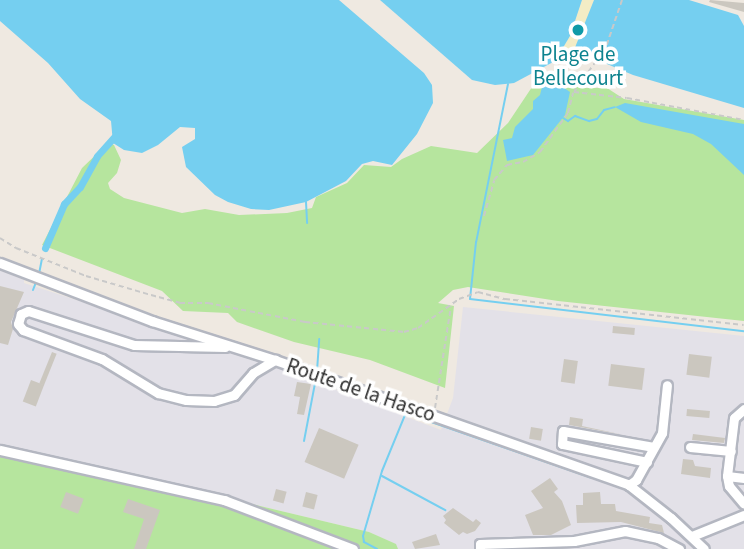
<!DOCTYPE html>
<style>
body{margin:0}
#map{position:relative;width:744px;height:549px;overflow:hidden;background:#efe9e1;font-family:"Source Sans 3",sans-serif}
div>[style]{position:absolute}
.industrial>*{inset:0;background:#e3e1e8}
.green>*{inset:0;background:#b6e59e}
.sand>*{inset:0;background:#f3ecc5}
.water>*{inset:0;background:#75cff0}
.stream>*{height:2px;margin:-1px;padding:0 1px;transform-origin:1px;border-radius:1px;background:#75cff0}
.canal>*{height:7px;margin:-3.5px;padding:0 3.5px;transform-origin:3.5px;border-radius:3.5px;background:#75cff0}
.building>*{inset:0;background:#cbc7bf;transform-origin:0 0}
.path>*{height:2px;margin-top:-1px;transform-origin:0;background:repeating-linear-gradient(90deg,#c9c9c9 0 5px,transparent 0 8.5px)}
.roads{filter:drop-shadow(2px 0 #b4b7c1) drop-shadow(-2px 0 #b4b7c1) drop-shadow(0 2px #b4b7c1) drop-shadow(0 -2px #b4b7c1)}
.minor>*{height:9px;margin:-4.5px;padding:0 4.5px;transform-origin:4.5px;border-radius:4.5px;background:#fff}
.dots>*{width:19px;height:19px;translate:-50% -50%;box-sizing:border-box;border:4px solid #fff;border-radius:50%}
span{translate:-50% -50%;white-space:nowrap;text-align:center;line-height:1.15;-webkit-text-stroke:7px #fff;paint-order:stroke}
.culture-label{font-size:21px;color:#0d838f}
.street-label{font-size:21px;color:#2e2e2e}
</style>
<div id="map">
<div class="industrial">
<div style="clip-path:polygon(0 270px,24px 280px,24px 283px,234px 351px,441px 430px,453px 398px,463px 307px,744px 336px,744px 549px,398px 549px,395px 544px,369px 532px,0 444px)"></div>
</div>
<div class="green">
<div style="clip-path:polygon(542px 71px,542px 76px,552px 82px,569px 81px,584px 88px,607px 88px,624px 99px,744px 120px,744px 321px,558px 301px,468px 287px,453px 290px,438px 303px,454px 306px,445px 388px,370px 360px,294px 342px,237px 322px,228px 313px,183px 311px,162px 291px,42px 245px,82px 168px,108px 143px,114px 145px,121px 160px,117px 173px,108px 183px,110px 189px,124px 198px,182px 213px,205px 209px,239px 215px,287px 213px,312px 208px,316px 197px,347px 183px,364px 165px,391px 167px,402px 159px,431px 146px,477px 153px,508px 123px,534px 84px,535px 76px)"></div>
<div style="clip-path:polygon(0 444px,369px 532px,396px 544px,398px 549px,0 549px)"></div>
</div>
<div class="sand">
<div style="clip-path:polygon(582px 0,594px 0,578px 44px,565px 61px,555px 61px,570px 36px)"></div>
</div>
<div class="water">
<div style="clip-path:polygon(0 0,339px 0,424px 73px,432px 85px,433px 103px,417px 134px,392px 165px,373px 161px,362px 164px,346px 181px,306px 202px,269px 210px,251px 209px,228px 202px,215px 195px,186px 167px,182px 147px,195px 139px,195px 128px,180px 127px,158px 145px,142px 153px,124px 150px,113px 143px,111px 121px,80px 99px,48px 63px,0 21px)"></div>
<div style="clip-path:polygon(380px 0,582px 0,570px 36px,555px 61px,514px 83px,495px 85px,472px 80px)"></div>
<div style="clip-path:polygon(594px 0,689px 0,738px 15px,744px 26px,744px 108px,633px 75px,574px 50px)"></div>
<div style="clip-path:polygon(543px 83px,557px 83px,570px 92px,565px 115px,533px 155px,507px 161px,503px 140px,512px 138px,515px 127px,533px 109px,533px 101px,540px 95px)"></div>
<div style="clip-path:polygon(625px 103px,744px 124px,744px 175px,711px 144px,693px 134px,641px 122px,615px 107px)"></div>
</div>
<div class="stream">
<div style="left:508px;top:84px;width:161px;rotate:101.4deg"></div>
<div style="left:476px;top:242px;width:57px;rotate:96deg"></div>
<div style="left:470px;top:299px;width:276px;rotate:6.7deg"></div>
<div style="left:563px;top:118px;width:6px;rotate:31deg"></div>
<div style="left:568px;top:121px;width:9px;rotate:-36deg"></div>
<div style="left:575px;top:116px;width:15px;rotate:20deg"></div>
<div style="left:589px;top:121px;width:8px;rotate:-14deg"></div>
<div style="left:597px;top:119px;width:11px;rotate:-52deg"></div>
<div style="left:604px;top:110px;width:11px;rotate:-15deg"></div>
<div style="left:306px;top:202px;width:21px;rotate:87deg"></div>
<div style="left:39px;top:274px;width:15px;rotate:-79deg"></div>
<div style="left:33px;top:290px;width:9px;rotate:-69deg"></div>
<div style="left:317px;top:371px;width:32px;rotate:-86deg"></div>
<div style="left:345px;top:390px;width:22px;rotate:21deg"></div>
<div style="left:394px;top:409px;width:210px;rotate:19.2deg"></div>
<div style="left:304px;top:441px;width:64px;rotate:-79.2deg"></div>
<div style="left:382px;top:476px;width:72px;rotate:28.4deg"></div>
<div style="left:377px;top:549px;width:15px;rotate:-152deg"></div>
<div style="left:364px;top:542px;width:6px;rotate:-99deg"></div>
<div style="left:363px;top:536px;width:68px;rotate:-73.7deg"></div>
<div style="left:382px;top:471px;width:61px;rotate:-67.7deg"></div>
</div>
<div class="canal">
<div style="left:45px;top:248px;width:48px;rotate:-66.6deg"></div>
<div style="left:64px;top:204px;width:23px;rotate:-47deg"></div>
<div style="left:80px;top:187px;width:35px;rotate:-61deg"></div>
<div style="left:97px;top:156px;width:28px;rotate:-48deg"></div>
</div>
<div class="building">
<div style="clip-path:polygon(710px 0,744px 3px,744px 12px,709px 2px)"></div>
<div style="clip-path:polygon(0 286px,24px 292px,11px 322px,13px 329px,8px 345px,0 343px)"></div>
<div style="left:613px;top:326px;width:22px;height:7px;rotate:5deg"></div>
<div style="left:52px;top:352px;width:5px;height:34px;rotate:22deg"></div>
<div style="left:689px;top:354px;width:23px;height:21px;rotate:7deg"></div>
<div style="left:564px;top:359px;width:14px;height:23px;rotate:8deg"></div>
<div style="left:611px;top:364px;width:34px;height:22px;rotate:7deg"></div>
<div style="left:31px;top:380px;width:14px;height:23px;rotate:21deg"></div>
<div style="clip-path:polygon(297px 382px,311px 384px,304px 415px,297px 414px,300px 397px,294px 396px)"></div>
<div style="left:687px;top:409px;width:23px;height:7px;rotate:5deg"></div>
<div style="clip-path:polygon(570px 417px,583px 419px,582px 426px,624px 435px,569px 425px)"></div>
<div style="left:531px;top:427px;width:12px;height:12px;rotate:9deg"></div>
<div style="left:319px;top:428px;width:43px;height:37px;rotate:23deg"></div>
<div style="clip-path:polygon(693px 434px,725px 438px,724px 443px,692px 440px)"></div>
<div style="clip-path:polygon(683px 459px,693px 460px,695px 466px,711px 468px,710px 478px,681px 474px)"></div>
<div style="clip-path:polygon(550px 478px,558px 489px,554px 492px,562px 501px,571px 525px,551px 535px,533px 535px,525px 515px,543px 508px,531px 491px)"></div>
<div style="left:276px;top:489px;width:11px;height:12px;rotate:15deg"></div>
<div style="left:66px;top:492px;width:19px;height:16px;rotate:21deg"></div>
<div style="left:306px;top:492px;width:12px;height:15px;rotate:14deg"></div>
<div style="clip-path:polygon(600px 492px,601px 504px,615px 504px,616px 511px,650px 517px,649px 523px,662px 525px,664px 533px,621px 522px,577px 523px,576px 505px,583px 505px,583px 493px)"></div>
<div style="clip-path:polygon(128px 499px,160px 510px,146px 549px,134px 549px,144px 519px,123px 512px)"></div>
<div style="clip-path:polygon(453px 508px,473px 522px,476px 519px,481px 523px,475px 531px,467px 534px,463px 532px,459px 535px,444px 523px,446px 520px,443px 516px)"></div>
<div style="clip-path:polygon(436px 534px,440px 545px,415px 549px,412px 542px)"></div>
</div>
<div class="path">
<div style="left:622px;top:0;width:50px;rotate:108.8deg"></div>
<div style="left:606px;top:47px;width:55px;rotate:125.4deg"></div>
<div style="left:574px;top:92px;width:53px;rotate:6.5deg"></div>
<div style="left:627px;top:98px;width:119px;rotate:10.6deg"></div>
<div style="left:484px;top:216px;width:37px;rotate:-74deg"></div>
<div style="left:494px;top:180px;width:20px;rotate:-49deg"></div>
<div style="left:507px;top:165px;width:16px;rotate:-11deg"></div>
<div style="left:523px;top:162px;width:20px;rotate:-30deg"></div>
<div style="left:540px;top:152px;width:48px;rotate:-54.3deg"></div>
<div style="left:568px;top:113px;width:21px;rotate:-76deg"></div>
<div style="left:0;top:238px;width:19px;rotate:32deg"></div>
<div style="left:16px;top:248px;width:75px;rotate:21.8deg"></div>
<div style="left:86px;top:276px;width:68px;rotate:16.3deg"></div>
<div style="left:151px;top:295px;width:30px;rotate:15deg"></div>
<div style="left:180px;top:303px;width:28px"></div>
<div style="left:208px;top:303px;width:99px;rotate:11.1deg"></div>
<div style="left:305px;top:322px;width:100px;rotate:5.8deg"></div>
<div style="left:404px;top:332px;width:15px;rotate:-16deg"></div>
<div style="left:418px;top:328px;width:50px;rotate:-35.3deg"></div>
<div style="left:459px;top:299px;width:20px;rotate:-20deg"></div>
<div style="left:478px;top:292px;width:28px;rotate:15deg"></div>
<div style="left:505px;top:299px;width:240px;rotate:6.2deg"></div>
<div style="left:435px;top:408px;width:103px;rotate:-81.1deg"></div>
</div>
<div class="roads">
<div class="minor">
<div style="left:0;top:263px;width:163px;rotate:20.9deg"></div>
<div style="left:152px;top:321px;width:129px;rotate:17.6deg"></div>
<div style="left:275px;top:360px;width:375px;rotate:19.4deg"></div>
<div style="left:629px;top:485px;width:53px;rotate:38.2deg"></div>
<div style="left:671px;top:518px;width:45px;rotate:43.2deg"></div>
<div style="left:225px;top:347px;width:91px;rotate:-178.7deg"></div>
<div style="left:134px;top:345px;width:111px;rotate:-162.2deg"></div>
<div style="left:28px;top:311px;width:8px;rotate:157deg"></div>
<div style="left:21px;top:314px;width:10px;rotate:107deg"></div>
<div style="left:18px;top:324px;width:8px;rotate:50deg"></div>
<div style="left:23px;top:330px;width:84px;rotate:20.2deg"></div>
<div style="left:102px;top:359px;width:66px;rotate:31.3deg"></div>
<div style="left:158px;top:393px;width:29px;rotate:14deg"></div>
<div style="left:186px;top:400px;width:28px;rotate:2deg"></div>
<div style="left:214px;top:401px;width:21px;rotate:-17deg"></div>
<div style="left:234px;top:395px;width:29px;rotate:-49deg"></div>
<div style="left:253px;top:373px;width:26px;rotate:-31deg"></div>
<div style="left:744px;top:409px;width:13px;rotate:138deg"></div>
<div style="left:734px;top:418px;width:58px;rotate:96.9deg"></div>
<div style="left:727px;top:476px;width:10px;rotate:79deg"></div>
<div style="left:729px;top:486px;width:23px;rotate:50deg"></div>
<div style="left:690px;top:447px;width:41px;rotate:5.6deg"></div>
<div style="left:0;top:450px;width:230px;rotate:12.6deg"></div>
<div style="left:224px;top:500px;width:138px;rotate:20.8deg"></div>
<div style="left:647px;top:462px;width:87px;rotate:-168deg"></div>
<div style="left:562px;top:444px;width:13px;rotate:-86deg"></div>
<div style="left:563px;top:431px;width:92px;rotate:10deg"></div>
<div style="left:727px;top:476px;width:17px;rotate:7deg"></div>
<div style="left:629px;top:485px;width:9px;rotate:-36deg"></div>
<div style="left:636px;top:480px;width:54px;rotate:-61deg"></div>
<div style="left:662px;top:433px;width:48px;rotate:-84.1deg"></div>
<div style="left:692px;top:536px;width:56px;rotate:-22deg"></div>
<div style="left:480px;top:549px;width:5px;rotate:-90deg"></div>
<div style="left:480px;top:544px;width:94px;rotate:-1.8deg"></div>
<div style="left:574px;top:541px;width:52px;rotate:-11.1deg"></div>
<div style="left:625px;top:531px;width:34px;rotate:12deg"></div>
<div style="left:658px;top:538px;width:24px;rotate:28deg"></div>
</div>
</div>
<div class="dots">
<div style="left:578px;top:30px;background:#0f9aa8"></div>
</div>
<div class="culture-label">
<span style="left:578px;top:66px">Plage de<br>Bellecourt</span>
</div>
<div class="street-label">
<span style="left:361px;top:390px;rotate:19deg">Route de la Hasco</span>
</div>
</div>
